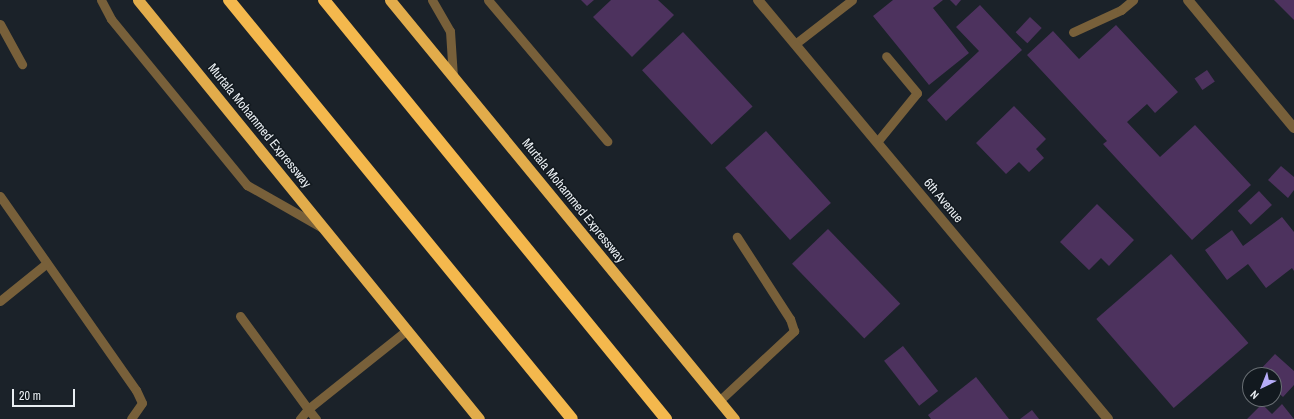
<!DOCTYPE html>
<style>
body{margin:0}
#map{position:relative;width:1294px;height:419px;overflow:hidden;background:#1b2229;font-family:"Archivo Narrow",sans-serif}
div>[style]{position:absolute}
.building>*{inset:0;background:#4d325e;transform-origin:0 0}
.service>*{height:9px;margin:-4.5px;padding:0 4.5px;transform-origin:4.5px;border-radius:4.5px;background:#78603a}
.minor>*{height:10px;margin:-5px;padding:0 5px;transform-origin:5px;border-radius:5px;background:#78603a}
.tertiary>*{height:10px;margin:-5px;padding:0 5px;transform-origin:5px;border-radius:5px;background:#78603a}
.trunk>*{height:11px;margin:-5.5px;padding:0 5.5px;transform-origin:5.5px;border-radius:5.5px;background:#e2ac4b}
.motorway>*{height:12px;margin:-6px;padding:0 6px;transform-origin:6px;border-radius:6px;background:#f4b84d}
span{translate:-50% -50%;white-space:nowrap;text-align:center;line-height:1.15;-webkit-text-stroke:3px #12191f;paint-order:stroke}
.street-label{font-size:13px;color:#e9eef2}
.north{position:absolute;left:1242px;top:367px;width:40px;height:40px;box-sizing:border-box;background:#12191f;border:1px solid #686e73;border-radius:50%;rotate:223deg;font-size:11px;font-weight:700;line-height:16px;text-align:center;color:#e9eef2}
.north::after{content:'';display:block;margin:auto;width:14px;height:18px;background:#b6acf8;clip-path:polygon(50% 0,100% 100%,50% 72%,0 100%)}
.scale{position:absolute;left:12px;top:389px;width:63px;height:18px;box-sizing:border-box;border:2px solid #e9eef2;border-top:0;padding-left:5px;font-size:12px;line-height:14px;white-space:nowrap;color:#e9eef2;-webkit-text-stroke:3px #12191f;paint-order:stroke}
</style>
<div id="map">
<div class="building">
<div style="clip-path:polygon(581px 0,594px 0,587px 6px)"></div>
<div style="clip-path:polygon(611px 0,658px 0,674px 15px,632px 57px,593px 17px)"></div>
<div style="clip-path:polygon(893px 0,943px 0,933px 8px,969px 53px,929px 85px,873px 16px)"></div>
<div style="clip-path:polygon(950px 0,961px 0,956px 6px)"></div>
<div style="clip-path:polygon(1274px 0,1294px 0,1294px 20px)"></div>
<div style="clip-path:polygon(980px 5px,1022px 50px,946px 121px,927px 100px,979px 51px,956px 27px)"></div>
<div style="left:1030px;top:17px;width:16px;height:21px;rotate:43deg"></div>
<div style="clip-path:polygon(1116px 25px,1178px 92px,1155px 113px,1147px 104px,1127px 122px,1160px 157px,1195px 125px,1251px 185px,1192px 240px,1103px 144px,1107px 141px,1027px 55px,1053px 31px,1079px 59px)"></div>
<div style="left:683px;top:32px;width:102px;height:56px;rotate:47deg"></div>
<div style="left:1207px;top:70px;width:14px;height:15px;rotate:56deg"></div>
<div style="clip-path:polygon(1014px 106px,1046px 139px,1036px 149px,1044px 158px,1029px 172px,1019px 162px,1006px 174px,976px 143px)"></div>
<div style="left:766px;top:131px;width:97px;height:55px;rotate:48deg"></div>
<div style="clip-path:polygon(1281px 166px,1294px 177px,1294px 190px,1288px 198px,1268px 180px)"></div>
<div style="left:1259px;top:191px;width:19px;height:29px;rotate:47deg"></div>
<div style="clip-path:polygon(1097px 204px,1134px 240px,1109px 266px,1101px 258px,1089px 270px,1060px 242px)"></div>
<div style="clip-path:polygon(1282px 217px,1294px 232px,1294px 271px,1292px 268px,1266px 288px,1248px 264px,1227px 280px,1205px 250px,1232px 230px,1243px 246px)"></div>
<div style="left:828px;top:229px;width:104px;height:50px;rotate:46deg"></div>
<div style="left:1171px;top:254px;width:118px;height:99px;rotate:49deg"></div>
<div style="left:903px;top:346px;width:57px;height:24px;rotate:52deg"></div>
<div style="clip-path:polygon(1275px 354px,1294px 371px,1294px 385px,1283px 397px,1274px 389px,1274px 375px,1257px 373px)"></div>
<div style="clip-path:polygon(976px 377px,1009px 419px,931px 419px,928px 415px)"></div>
<div style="clip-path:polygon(1262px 404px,1272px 414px,1282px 404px,1294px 419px,1247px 419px)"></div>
<div style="clip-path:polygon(1032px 410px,1039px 419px,1020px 419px)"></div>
</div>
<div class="service">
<div style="left:101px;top:0;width:21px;rotate:62deg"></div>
<div style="left:111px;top:19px;width:215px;rotate:50.7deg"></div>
<div style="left:247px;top:185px;width:85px;rotate:29.6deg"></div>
<div style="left:432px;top:0;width:36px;rotate:60deg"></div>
<div style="left:450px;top:31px;width:46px;rotate:86.3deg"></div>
<div style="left:488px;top:0;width:185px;rotate:49.8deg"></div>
<div style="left:0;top:24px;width:46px;rotate:61.2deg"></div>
<div style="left:1073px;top:32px;width:53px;rotate:-24.6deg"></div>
<div style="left:1121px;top:10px;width:16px;rotate:-40deg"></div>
<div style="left:795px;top:44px;width:72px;rotate:-37.7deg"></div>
<div style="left:877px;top:142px;width:63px;rotate:-50.8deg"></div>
<div style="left:917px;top:93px;width:48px;rotate:-130deg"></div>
<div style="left:0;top:196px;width:237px;rotate:55deg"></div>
<div style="left:136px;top:390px;width:14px;rotate:65deg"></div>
<div style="left:142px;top:403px;width:19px;rotate:125deg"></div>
<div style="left:0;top:301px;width:60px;rotate:-39deg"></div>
<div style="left:240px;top:316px;width:115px;rotate:53.8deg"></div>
<div style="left:308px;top:409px;width:13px;rotate:129deg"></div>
<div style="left:719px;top:401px;width:103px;rotate:-43deg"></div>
<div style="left:794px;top:331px;width:13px;rotate:-108deg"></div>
<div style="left:790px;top:319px;width:98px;rotate:-122.9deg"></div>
<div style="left:316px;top:419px;width:13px;rotate:-129deg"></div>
<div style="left:308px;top:409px;width:127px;rotate:-38.6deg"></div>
</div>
<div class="minor">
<div style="left:1188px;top:0;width:166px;rotate:50.4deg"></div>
</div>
<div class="tertiary">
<div style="left:758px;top:0;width:546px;rotate:50.13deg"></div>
</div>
<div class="trunk">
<div style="left:138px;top:0;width:540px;rotate:50.86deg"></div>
<div style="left:390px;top:0;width:542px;rotate:50.61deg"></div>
</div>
<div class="motorway">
<div style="left:229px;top:0;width:541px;rotate:50.7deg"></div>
<div style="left:324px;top:0;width:541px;rotate:50.78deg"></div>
</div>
<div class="street-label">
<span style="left:259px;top:126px;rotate:51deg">Murtala Mohammed Expressway</span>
<span style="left:573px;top:201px;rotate:51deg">Murtala Mohammed Expressway</span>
<span style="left:943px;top:201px;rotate:50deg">6th Avenue</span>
</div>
<div class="north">N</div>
<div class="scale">20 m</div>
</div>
